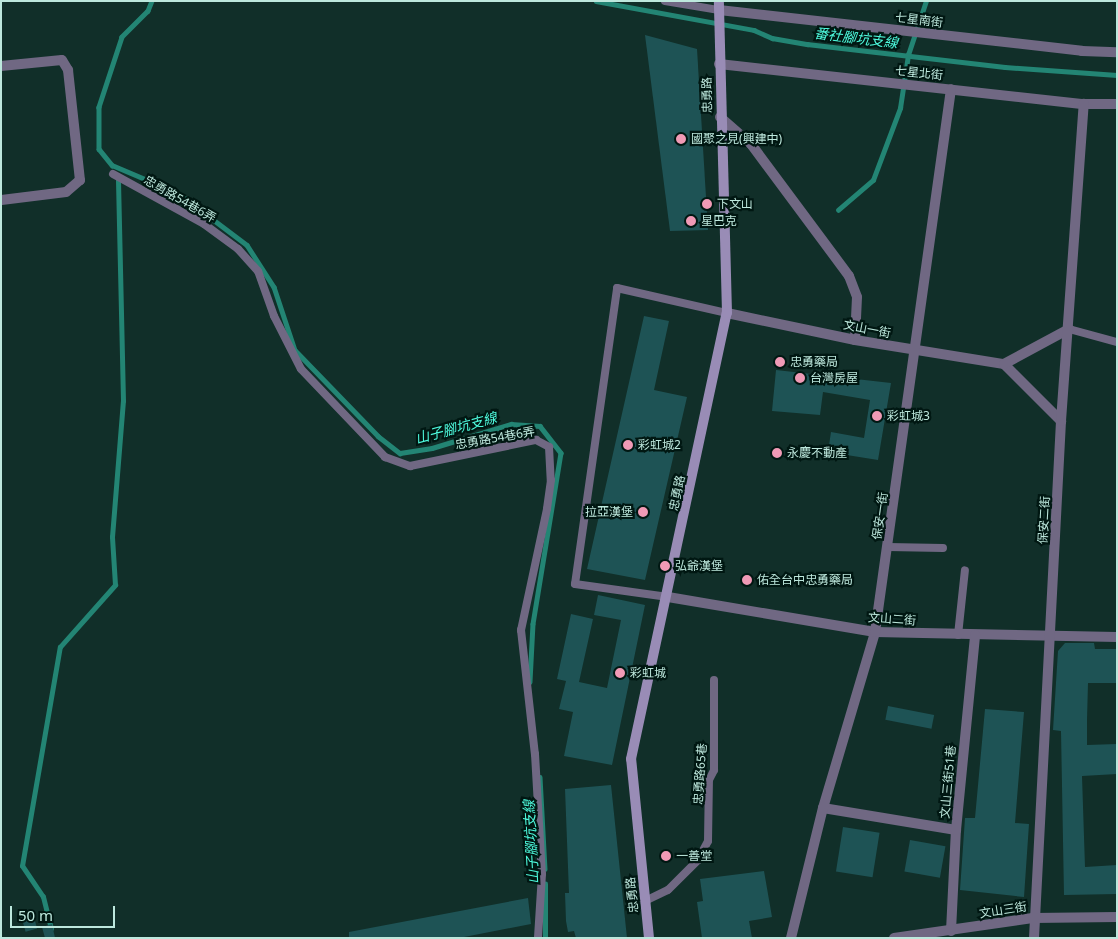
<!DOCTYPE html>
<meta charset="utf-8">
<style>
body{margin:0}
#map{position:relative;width:1118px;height:939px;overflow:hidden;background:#112f29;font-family:"Noto Sans","Noto Sans TC",sans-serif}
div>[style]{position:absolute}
.stream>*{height:4.5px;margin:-2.25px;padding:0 2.25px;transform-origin:2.25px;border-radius:2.25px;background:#238574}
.building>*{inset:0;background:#1e5355;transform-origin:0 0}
.service>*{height:8px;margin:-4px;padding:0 4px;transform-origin:4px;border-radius:4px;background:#706883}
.minor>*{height:10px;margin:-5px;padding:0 5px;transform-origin:5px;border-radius:5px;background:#706883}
.secondary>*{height:10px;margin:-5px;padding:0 5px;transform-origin:5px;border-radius:5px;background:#998cb6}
.dots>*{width:14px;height:14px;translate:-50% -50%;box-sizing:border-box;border:2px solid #001712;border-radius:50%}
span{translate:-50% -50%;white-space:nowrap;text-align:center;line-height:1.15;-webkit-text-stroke:4.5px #001712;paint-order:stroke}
.street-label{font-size:12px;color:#bde8dd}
.poi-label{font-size:12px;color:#bde8dd}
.left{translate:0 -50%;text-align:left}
.right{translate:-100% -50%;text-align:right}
.water-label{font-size:14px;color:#4df9dc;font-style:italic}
.frame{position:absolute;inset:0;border:2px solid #bde8dd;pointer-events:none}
.scale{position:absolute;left:10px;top:906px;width:105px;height:22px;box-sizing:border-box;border:2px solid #bde8dd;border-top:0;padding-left:6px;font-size:15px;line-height:18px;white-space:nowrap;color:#bde8dd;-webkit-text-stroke:4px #001712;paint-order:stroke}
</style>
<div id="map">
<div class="stream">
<div style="left:152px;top:1px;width:11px;rotate:112deg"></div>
<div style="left:148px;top:11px;width:37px;rotate:135deg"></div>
<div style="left:122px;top:37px;width:74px;rotate:108.2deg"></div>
<div style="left:99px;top:107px;width:42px;rotate:90deg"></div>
<div style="left:99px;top:149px;width:21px;rotate:51deg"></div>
<div style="left:112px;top:165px;width:72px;rotate:23deg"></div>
<div style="left:178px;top:193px;width:86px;rotate:37deg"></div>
<div style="left:247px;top:245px;width:50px;rotate:57.3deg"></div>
<div style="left:274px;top:287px;width:66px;rotate:71.6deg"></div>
<div style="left:295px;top:350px;width:120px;rotate:46deg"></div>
<div style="left:378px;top:436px;width:28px;rotate:38deg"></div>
<div style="left:400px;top:453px;width:32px;rotate:-9deg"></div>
<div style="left:432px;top:448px;width:83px;rotate:-16.9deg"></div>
<div style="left:511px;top:424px;width:29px;rotate:4deg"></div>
<div style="left:540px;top:426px;width:34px;rotate:52deg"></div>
<div style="left:561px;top:453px;width:173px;rotate:99.3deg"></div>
<div style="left:533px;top:624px;width:58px;rotate:93deg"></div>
<div style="left:596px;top:1px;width:161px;rotate:10.4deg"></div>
<div style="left:754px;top:30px;width:20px;rotate:24deg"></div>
<div style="left:772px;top:38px;width:36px;rotate:10deg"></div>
<div style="left:807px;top:44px;width:199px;rotate:6.6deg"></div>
<div style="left:1005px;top:67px;width:112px;rotate:4.1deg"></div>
<div style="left:838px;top:210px;width:46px;rotate:-40.6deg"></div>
<div style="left:873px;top:180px;width:77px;rotate:-69.4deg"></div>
<div style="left:900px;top:108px;width:54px;rotate:-81.4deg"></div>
<div style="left:908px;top:55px;width:57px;rotate:-71.6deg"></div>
<div style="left:540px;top:777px;width:92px;rotate:86.9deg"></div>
<div style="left:51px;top:929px;width:33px;rotate:-104deg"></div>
<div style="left:43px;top:897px;width:37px;rotate:-124deg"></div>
<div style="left:22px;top:866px;width:222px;rotate:-80.2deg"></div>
<div style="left:60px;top:647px;width:83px;rotate:-48.4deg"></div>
<div style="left:115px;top:585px;width:48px;rotate:-93.6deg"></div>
<div style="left:112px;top:537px;width:136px;rotate:-85.4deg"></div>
<div style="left:123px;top:401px;width:225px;rotate:-91.3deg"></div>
<div style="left:545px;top:938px;width:54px;rotate:-90deg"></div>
</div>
<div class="building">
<div style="clip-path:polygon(645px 35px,697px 49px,708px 230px,670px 231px)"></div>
<div style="clip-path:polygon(644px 316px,669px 321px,654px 390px,687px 397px,645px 580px,587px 569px)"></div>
<div style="clip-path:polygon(776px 370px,891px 383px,878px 460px,828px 452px,831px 432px,864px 438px,870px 400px,823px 392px,820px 415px,772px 411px)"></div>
<div style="clip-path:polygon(598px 595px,645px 605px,612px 765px,564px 756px,573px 712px,559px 709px,566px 681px,557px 679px,571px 614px,593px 619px,579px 682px,607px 688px,621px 620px,594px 615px)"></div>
<div style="clip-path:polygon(1065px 643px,1094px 643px,1095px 649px,1117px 649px,1117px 683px,1088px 683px,1087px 720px,1087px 745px,1117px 744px,1117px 774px,1082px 776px,1085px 867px,1117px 865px,1117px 894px,1064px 895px,1061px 731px,1053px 730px,1058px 651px)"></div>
<div style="left:888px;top:706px;width:47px;height:14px;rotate:11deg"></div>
<div style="clip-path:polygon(985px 709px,1024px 712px,1015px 823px,1029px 824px,1024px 897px,960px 890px,965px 818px,975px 818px)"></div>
<div style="clip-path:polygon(611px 785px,627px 938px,576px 938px,574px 931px,568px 932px,566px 921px,565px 893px,569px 893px,565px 789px)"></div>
<div style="left:843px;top:827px;width:37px;height:45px;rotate:9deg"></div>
<div style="left:910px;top:840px;width:36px;height:32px;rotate:10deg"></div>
<div style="clip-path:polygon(764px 871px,772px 917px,749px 921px,752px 938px,702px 938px,697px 902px,703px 901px,700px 879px)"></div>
<div style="clip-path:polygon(528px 898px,531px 924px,459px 938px,349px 938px,349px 932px)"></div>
<div style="left:33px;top:914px;width:15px;height:12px;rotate:74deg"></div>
<div style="clip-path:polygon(52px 924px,55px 938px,45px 938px,42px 927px)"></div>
</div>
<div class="service">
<div style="left:665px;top:1px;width:55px;rotate:9.5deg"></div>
<div style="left:113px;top:174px;width:104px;rotate:28.8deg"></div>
<div style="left:204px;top:224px;width:42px;rotate:36.3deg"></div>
<div style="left:238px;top:249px;width:30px;rotate:48deg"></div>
<div style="left:258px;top:271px;width:48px;rotate:70.4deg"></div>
<div style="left:274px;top:316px;width:59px;rotate:63deg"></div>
<div style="left:301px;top:369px;width:122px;rotate:46.3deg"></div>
<div style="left:385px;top:457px;width:27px;rotate:20deg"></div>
<div style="left:410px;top:466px;width:129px;rotate:-11.7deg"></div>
<div style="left:536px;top:440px;width:15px;rotate:28deg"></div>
<div style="left:549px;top:447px;width:33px;rotate:87deg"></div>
<div style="left:551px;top:480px;width:29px;rotate:98deg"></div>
<div style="left:547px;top:509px;width:124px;rotate:102.1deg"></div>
<div style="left:521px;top:630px;width:125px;rotate:83.6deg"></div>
<div style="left:535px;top:754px;width:120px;rotate:86.7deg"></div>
<div style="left:542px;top:874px;width:64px;rotate:93.6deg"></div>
<div style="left:1069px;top:329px;width:50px;rotate:15.2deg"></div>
<div style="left:888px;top:547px;width:55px;rotate:1deg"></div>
<div style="left:668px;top:597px;width:94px;rotate:-172deg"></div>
<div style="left:575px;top:584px;width:299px;rotate:-81.9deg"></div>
<div style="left:617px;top:288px;width:113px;rotate:12.8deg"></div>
<div style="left:958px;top:635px;width:65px;rotate:-83.9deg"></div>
<div style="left:645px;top:901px;width:25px;rotate:-26deg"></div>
<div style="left:668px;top:890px;width:42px;rotate:-45deg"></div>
<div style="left:698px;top:860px;width:21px;rotate:-62deg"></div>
<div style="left:708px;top:841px;width:61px;rotate:-89.1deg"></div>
<div style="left:709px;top:780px;width:11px;rotate:-63deg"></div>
<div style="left:714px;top:770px;width:90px;rotate:-90deg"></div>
</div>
<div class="minor">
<div style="left:719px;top:10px;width:365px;rotate:6.4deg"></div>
<div style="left:1082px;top:51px;width:35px;rotate:2deg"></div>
<div style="left:719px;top:64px;width:367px;rotate:6.3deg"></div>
<div style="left:1084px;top:104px;width:33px"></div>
<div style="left:1px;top:66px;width:61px;rotate:-5.6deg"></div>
<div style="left:62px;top:60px;width:12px;rotate:59deg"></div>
<div style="left:68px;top:70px;width:111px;rotate:83.8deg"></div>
<div style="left:80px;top:180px;width:18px;rotate:139deg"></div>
<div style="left:66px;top:192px;width:65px;rotate:173deg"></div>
<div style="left:720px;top:117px;width:41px;rotate:41.1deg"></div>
<div style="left:751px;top:144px;width:164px;rotate:53.4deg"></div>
<div style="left:849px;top:276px;width:22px;rotate:69deg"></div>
<div style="left:857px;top:297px;width:43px;rotate:92.7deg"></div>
<div style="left:727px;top:313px;width:131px;rotate:11.9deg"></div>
<div style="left:855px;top:340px;width:151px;rotate:9.2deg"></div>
<div style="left:1004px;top:364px;width:81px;rotate:45deg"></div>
<div style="left:1004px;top:364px;width:74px;rotate:-28.3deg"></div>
<div style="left:668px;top:597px;width:210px;rotate:9.6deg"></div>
<div style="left:875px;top:632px;width:242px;rotate:1.2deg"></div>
<div style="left:823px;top:808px;width:135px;rotate:9.4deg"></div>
<div style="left:951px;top:931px;width:101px;rotate:-87.2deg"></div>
<div style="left:956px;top:830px;width:196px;rotate:-84.4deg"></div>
<div style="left:791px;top:938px;width:134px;rotate:-76.2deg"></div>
<div style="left:823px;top:808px;width:184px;rotate:-73.5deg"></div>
<div style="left:875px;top:632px;width:548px;rotate:-82.03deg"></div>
<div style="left:894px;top:938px;width:140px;rotate:-8.2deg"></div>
<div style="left:1033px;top:918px;width:84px;rotate:-0.7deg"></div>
<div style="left:1034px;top:938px;width:518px;rotate:-87.01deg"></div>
<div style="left:1061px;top:421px;width:318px;rotate:-85.9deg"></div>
</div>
<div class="secondary">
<div style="left:649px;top:938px;width:180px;rotate:-95.7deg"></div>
<div style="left:631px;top:759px;width:456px;rotate:-77.9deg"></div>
<div style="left:727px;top:313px;width:312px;rotate:-91.5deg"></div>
</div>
<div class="dots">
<div style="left:681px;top:139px;background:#f09ab6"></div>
<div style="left:707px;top:204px;background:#f09ab6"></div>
<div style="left:691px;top:221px;background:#f09ab6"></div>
<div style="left:780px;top:362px;background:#f09ab6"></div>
<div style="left:800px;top:378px;background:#f09ab6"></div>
<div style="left:877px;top:416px;background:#f09ab6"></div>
<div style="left:628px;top:445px;background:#f09ab6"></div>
<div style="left:777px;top:453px;background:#f09ab6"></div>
<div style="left:643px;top:512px;background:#f09ab6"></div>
<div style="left:665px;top:566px;background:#f09ab6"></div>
<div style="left:747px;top:580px;background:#f09ab6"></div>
<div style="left:620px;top:673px;background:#f09ab6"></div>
<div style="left:666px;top:856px;background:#f09ab6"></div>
</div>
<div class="street-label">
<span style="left:919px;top:20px;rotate:7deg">七星南街</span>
<span style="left:919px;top:73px;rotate:6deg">七星北街</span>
<span style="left:707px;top:95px;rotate:-91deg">忠勇路</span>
<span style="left:180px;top:199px;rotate:30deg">忠勇路54巷6弄</span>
<span style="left:867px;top:329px;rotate:11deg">文山一街</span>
<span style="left:495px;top:438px;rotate:-10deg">忠勇路54巷6弄</span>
<span style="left:677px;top:493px;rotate:-78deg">忠勇路</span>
<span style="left:880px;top:516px;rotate:-82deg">保安一街</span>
<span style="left:1044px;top:520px;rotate:-87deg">保安二街</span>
<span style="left:892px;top:619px;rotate:4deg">文山二街</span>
<span style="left:700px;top:774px;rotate:-86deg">忠勇路65巷</span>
<span style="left:948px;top:782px;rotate:-85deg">文山三街51巷</span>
<span style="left:632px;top:895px;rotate:-96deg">忠勇路</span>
<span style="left:1003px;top:910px;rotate:-9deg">文山三街</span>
</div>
<div class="poi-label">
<span class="left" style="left:691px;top:139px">國聚之見(興建中)</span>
<span class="left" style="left:717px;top:204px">下文山</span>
<span class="left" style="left:701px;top:221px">星巴克</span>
<span class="left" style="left:790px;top:362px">忠勇藥局</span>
<span class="left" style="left:810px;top:378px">台灣房屋</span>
<span class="left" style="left:887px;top:416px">彩虹城3</span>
<span class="left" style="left:638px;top:445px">彩虹城2</span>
<span class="left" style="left:787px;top:453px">永慶不動產</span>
<span class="right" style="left:633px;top:512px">拉亞漢堡</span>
<span class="left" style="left:675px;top:566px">弘爺漢堡</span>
<span class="left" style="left:757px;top:580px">佑全台中忠勇藥局</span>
<span class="left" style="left:630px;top:673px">彩虹城</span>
<span class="left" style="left:676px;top:856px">一善堂</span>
</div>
<div class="water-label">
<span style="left:856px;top:38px;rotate:7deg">番社腳坑支線</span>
<span style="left:456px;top:428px;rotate:-15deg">山子腳坑支線</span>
<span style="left:531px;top:842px;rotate:-93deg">山子腳坑支線</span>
</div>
<div class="frame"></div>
<div class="scale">50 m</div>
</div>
